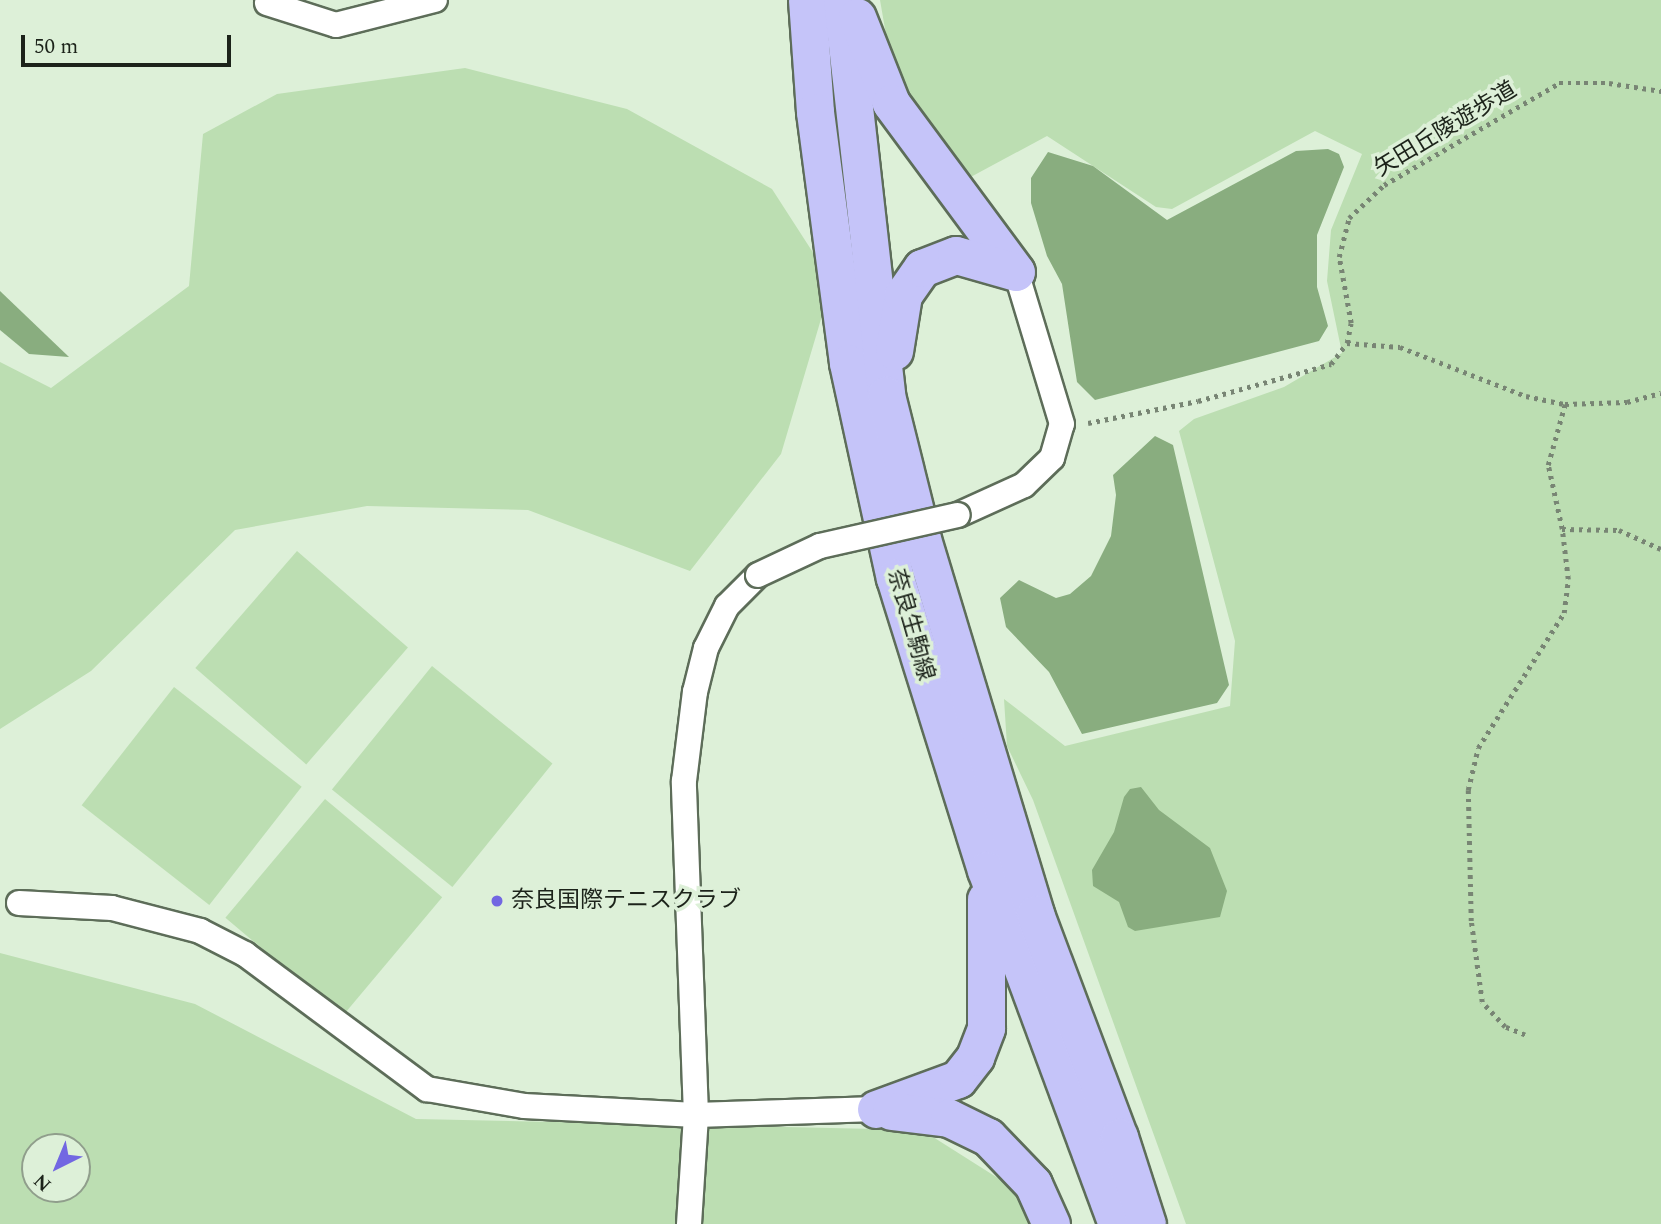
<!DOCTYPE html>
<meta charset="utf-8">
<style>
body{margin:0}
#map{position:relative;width:1661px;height:1224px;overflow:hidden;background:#ddf0d8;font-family:Spectral,"Noto Sans JP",serif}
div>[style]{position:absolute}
.green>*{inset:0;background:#bcdeb2;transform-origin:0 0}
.water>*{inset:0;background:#89ad7f}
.path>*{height:4.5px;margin-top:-2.25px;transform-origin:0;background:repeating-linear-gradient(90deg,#788574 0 3.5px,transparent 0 8.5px)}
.roads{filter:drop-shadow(2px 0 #5d6d59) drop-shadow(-2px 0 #5d6d59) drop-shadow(0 2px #5d6d59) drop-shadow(0 -2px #5d6d59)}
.street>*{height:24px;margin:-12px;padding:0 12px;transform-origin:12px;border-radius:12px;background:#fff}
.primary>*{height:37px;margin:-18.5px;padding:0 18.5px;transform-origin:18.5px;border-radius:18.5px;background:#c5c4f9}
.bridges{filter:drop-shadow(2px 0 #5d6d59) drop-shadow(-2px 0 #5d6d59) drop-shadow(0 2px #5d6d59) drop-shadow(0 -2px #5d6d59)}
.street-bridge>*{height:24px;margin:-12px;padding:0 12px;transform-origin:12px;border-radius:12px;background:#fff}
.dots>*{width:19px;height:19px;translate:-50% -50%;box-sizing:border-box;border:4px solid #ddf0d8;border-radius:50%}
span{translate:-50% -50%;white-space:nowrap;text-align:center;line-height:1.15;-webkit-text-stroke:7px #ddf0d8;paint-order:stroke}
.street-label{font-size:23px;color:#1c231a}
.poi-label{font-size:23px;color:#1c231a}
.left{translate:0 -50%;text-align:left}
.north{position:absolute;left:21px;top:1133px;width:70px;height:70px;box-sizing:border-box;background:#ddf0d8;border:2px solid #909e8c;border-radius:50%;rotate:223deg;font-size:19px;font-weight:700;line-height:28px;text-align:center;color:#1c231a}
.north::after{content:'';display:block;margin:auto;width:24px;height:32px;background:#7267e2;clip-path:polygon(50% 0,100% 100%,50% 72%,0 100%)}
.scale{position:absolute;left:21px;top:35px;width:210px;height:32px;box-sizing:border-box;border:4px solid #1c231a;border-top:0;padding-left:9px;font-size:21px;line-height:24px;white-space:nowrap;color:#1c231a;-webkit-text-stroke:5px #ddf0d8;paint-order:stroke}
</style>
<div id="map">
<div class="green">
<div style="clip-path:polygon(880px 0,1661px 0,1661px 1224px,1186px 1224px,1033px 800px,1007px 746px,1004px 699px,1065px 746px,1230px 706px,1235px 641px,1179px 431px,1194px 419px,1284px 387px,1342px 353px,1327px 281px,1331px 230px,1362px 154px,1315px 131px,1172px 209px,1156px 207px,1047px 136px,967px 179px,911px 113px,889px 52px)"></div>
<div style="clip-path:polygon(465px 68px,627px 109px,772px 189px,832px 282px,781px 454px,690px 571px,528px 510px,367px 506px,235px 530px,91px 671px,0 729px,0 362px,51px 388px,189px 286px,203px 134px,277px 94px)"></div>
<div style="left:297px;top:551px;width:147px;height:155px;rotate:41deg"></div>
<div style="left:432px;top:666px;width:155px;height:159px;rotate:39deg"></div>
<div style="left:174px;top:687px;width:162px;height:150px;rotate:38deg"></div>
<div style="left:325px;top:799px;width:153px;height:155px;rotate:40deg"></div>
<div style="clip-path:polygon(evenodd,0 953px,195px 1004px,416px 1119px,922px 1130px,1012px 1187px,1031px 1224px,0 1224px,0 953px,35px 1147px,77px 1147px,77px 1189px,35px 1189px,35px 1147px)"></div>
</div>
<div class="water">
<div style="clip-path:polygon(1328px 149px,1339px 154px,1344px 167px,1317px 235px,1317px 287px,1328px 326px,1319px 341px,1095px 400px,1077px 382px,1062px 284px,1047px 256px,1031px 203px,1031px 178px,1048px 152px,1093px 166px,1167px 220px,1296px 151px)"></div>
<div style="clip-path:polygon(0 291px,69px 357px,29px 354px,0 330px)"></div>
<div style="clip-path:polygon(1155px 436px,1173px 445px,1229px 685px,1217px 703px,1082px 734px,1049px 672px,1006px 627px,1000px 598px,1019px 580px,1056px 598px,1070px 594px,1091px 576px,1111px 536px,1116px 495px,1113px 475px)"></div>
<div style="clip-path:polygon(1141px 787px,1159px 810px,1210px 848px,1227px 891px,1220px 917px,1135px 931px,1128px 927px,1119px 902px,1093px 886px,1092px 870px,1114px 832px,1124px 797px,1130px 789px)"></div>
</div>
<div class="path">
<div style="left:1347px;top:343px;width:53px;rotate:4.3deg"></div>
<div style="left:1400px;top:347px;width:135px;rotate:21.3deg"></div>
<div style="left:1526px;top:396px;width:40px;rotate:12deg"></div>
<div style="left:1088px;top:423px;width:112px;rotate:-11.3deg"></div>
<div style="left:1198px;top:401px;width:138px;rotate:-15.5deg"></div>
<div style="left:1331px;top:364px;width:26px;rotate:-53deg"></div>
<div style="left:1347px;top:343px;width:20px;rotate:-79deg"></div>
<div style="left:1351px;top:323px;width:67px;rotate:-100.3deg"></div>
<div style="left:1339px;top:257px;width:40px;rotate:-75.6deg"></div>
<div style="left:1349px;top:218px;width:48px;rotate:-43.3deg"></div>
<div style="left:1384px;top:185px;width:203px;rotate:-30.2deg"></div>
<div style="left:1559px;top:83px;width:50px"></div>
<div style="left:1609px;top:83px;width:53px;rotate:8.7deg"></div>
<div style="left:1562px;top:529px;width:57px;rotate:1deg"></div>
<div style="left:1619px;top:530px;width:46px;rotate:24.3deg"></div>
<div style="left:1525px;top:1035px;width:22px;rotate:-158deg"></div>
<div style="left:1505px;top:1027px;width:34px;rotate:-133deg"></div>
<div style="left:1482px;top:1002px;width:82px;rotate:-97.7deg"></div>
<div style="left:1471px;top:921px;width:131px;rotate:-91.3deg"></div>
<div style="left:1468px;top:790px;width:43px;rotate:-76.6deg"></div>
<div style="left:1478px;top:748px;width:160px;rotate:-57.5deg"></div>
<div style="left:1564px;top:613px;width:34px;rotate:-83deg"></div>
<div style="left:1568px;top:579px;width:50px;rotate:-96.8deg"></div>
<div style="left:1562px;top:529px;width:66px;rotate:-102.3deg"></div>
<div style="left:1548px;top:465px;width:63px;rotate:-74.4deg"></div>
<div style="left:1565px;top:404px;width:62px;rotate:-1.8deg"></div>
<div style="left:1627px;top:402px;width:35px;rotate:-15deg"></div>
</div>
<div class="roads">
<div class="street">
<div style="left:267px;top:3px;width:72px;rotate:17.7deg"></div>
<div style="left:336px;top:25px;width:102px;rotate:-14.2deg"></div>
<div style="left:958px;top:515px;width:72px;rotate:-24.4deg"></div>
<div style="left:1024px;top:485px;width:39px;rotate:-44deg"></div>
<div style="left:1052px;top:458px;width:35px;rotate:-74deg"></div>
<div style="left:1062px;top:424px;width:159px;rotate:-106.8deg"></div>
<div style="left:19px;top:903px;width:93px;rotate:3.1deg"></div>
<div style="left:112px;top:908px;width:91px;rotate:14.6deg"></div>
<div style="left:200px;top:931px;width:51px;rotate:27.1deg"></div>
<div style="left:245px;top:954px;width:227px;rotate:36.6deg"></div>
<div style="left:427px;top:1089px;width:98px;rotate:9.9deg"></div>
<div style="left:524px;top:1106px;width:172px;rotate:3deg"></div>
<div style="left:696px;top:1115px;width:180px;rotate:-1.9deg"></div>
<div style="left:689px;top:1224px;width:109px;rotate:-86.3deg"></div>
<div style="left:696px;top:1115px;width:334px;rotate:-92.1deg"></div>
<div style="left:684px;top:781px;width:90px;rotate:-83deg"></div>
<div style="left:695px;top:692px;width:45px;rotate:-76deg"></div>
<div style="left:706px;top:648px;width:47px;rotate:-63.4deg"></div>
<div style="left:727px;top:606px;width:44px;rotate:-45deg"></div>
</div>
<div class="primary">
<div style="left:807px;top:0;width:112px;rotate:85.9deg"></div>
<div style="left:815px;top:112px;width:253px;rotate:82.5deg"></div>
<div style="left:848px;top:363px;width:220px;rotate:77.7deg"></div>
<div style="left:895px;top:578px;width:306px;rotate:72.7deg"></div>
<div style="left:986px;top:870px;width:377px;rotate:69.7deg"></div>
<div style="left:842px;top:0;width:397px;rotate:83.6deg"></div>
<div style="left:886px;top:395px;width:148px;rotate:76deg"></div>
<div style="left:922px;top:539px;width:392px;rotate:73.2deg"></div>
<div style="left:1035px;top:914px;width:238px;rotate:69.4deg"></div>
<div style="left:1119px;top:1137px;width:91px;rotate:72.2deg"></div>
<div style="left:857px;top:17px;width:92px;rotate:68.4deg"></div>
<div style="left:891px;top:103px;width:210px;rotate:53.5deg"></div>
<div style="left:894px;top:351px;width:57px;rotate:-80.9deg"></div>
<div style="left:903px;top:295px;width:33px;rotate:-55deg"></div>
<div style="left:922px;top:268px;width:36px;rotate:-21deg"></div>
<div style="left:956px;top:255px;width:62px;rotate:15.8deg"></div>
<div style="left:876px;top:1109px;width:87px;rotate:-20.1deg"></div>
<div style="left:958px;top:1079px;width:28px;rotate:-52deg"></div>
<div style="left:975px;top:1057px;width:31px;rotate:-69deg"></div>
<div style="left:986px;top:1028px;width:129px;rotate:-90deg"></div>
<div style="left:891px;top:1111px;width:58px;rotate:6.9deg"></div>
<div style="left:949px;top:1118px;width:43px;rotate:26deg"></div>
<div style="left:988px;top:1137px;width:65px;rotate:46.2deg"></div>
<div style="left:1033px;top:1184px;width:44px;rotate:65.8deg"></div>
</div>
</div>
<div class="bridges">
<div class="street-bridge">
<div style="left:758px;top:575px;width:68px;rotate:-25.1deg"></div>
<div style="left:820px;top:546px;width:141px;rotate:-12.7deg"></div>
</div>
</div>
<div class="dots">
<div style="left:497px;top:901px;background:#7267e2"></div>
</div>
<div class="street-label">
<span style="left:1446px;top:130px;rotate:-31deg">矢田丘陵遊歩道</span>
<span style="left:910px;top:625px;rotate:74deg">奈良生駒線</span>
</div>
<div class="poi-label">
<span class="left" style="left:511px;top:901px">奈良国際テニスクラブ</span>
</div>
<div class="north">N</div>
<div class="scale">50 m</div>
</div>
